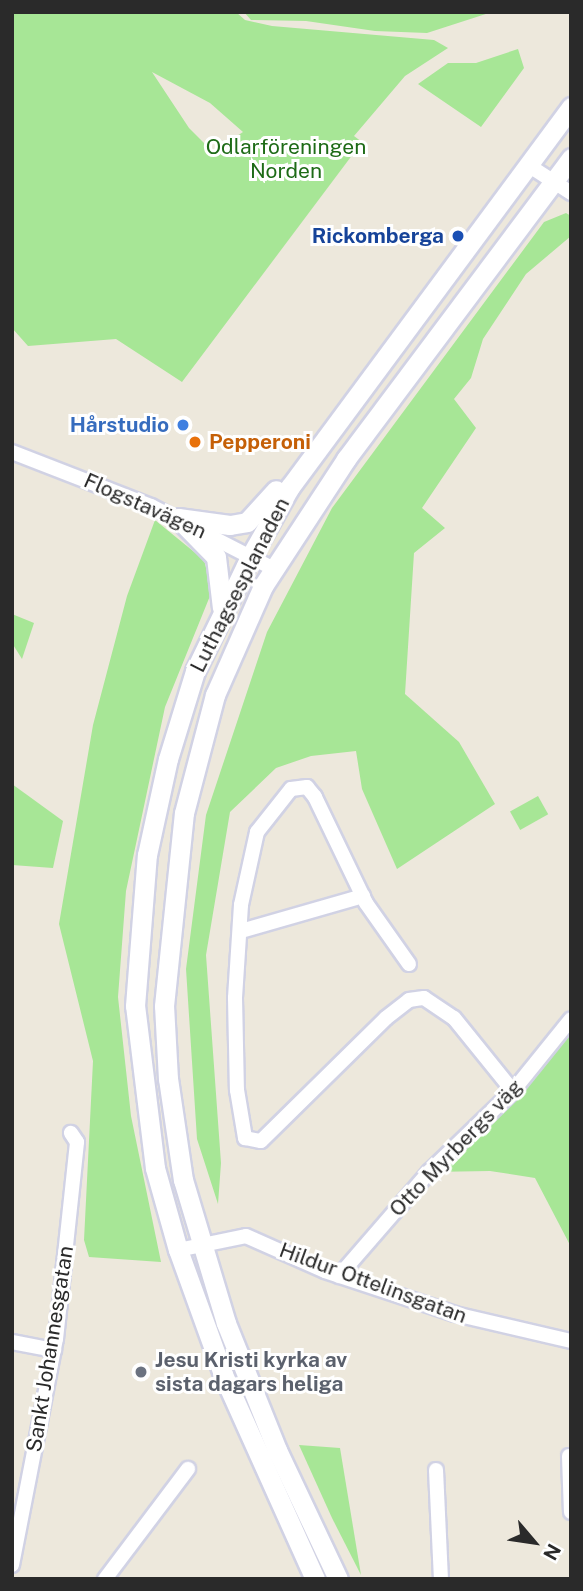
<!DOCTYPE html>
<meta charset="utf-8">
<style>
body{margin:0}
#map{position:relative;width:583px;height:1591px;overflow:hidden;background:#ede8dc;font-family:"Public Sans",sans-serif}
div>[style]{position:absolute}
.green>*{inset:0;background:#a7e696;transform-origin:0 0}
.roads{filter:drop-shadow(2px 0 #d1d2e4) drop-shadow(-2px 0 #d1d2e4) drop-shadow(0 2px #d1d2e4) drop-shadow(0 -2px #d1d2e4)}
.minor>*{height:14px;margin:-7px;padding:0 7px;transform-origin:7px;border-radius:7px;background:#fff}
.secondary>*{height:19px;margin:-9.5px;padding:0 9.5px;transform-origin:9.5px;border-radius:9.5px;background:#fff}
.dots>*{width:19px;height:19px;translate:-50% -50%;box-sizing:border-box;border:4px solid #fff;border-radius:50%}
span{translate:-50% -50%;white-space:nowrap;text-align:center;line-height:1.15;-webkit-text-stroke:6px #fff;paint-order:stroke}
.park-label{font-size:21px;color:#1e6b17}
.transit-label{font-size:21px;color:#164399;font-weight:700}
.right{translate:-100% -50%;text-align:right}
.shop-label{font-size:21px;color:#366cbe;font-weight:700}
.food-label{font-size:21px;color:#c56008;font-weight:700}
.left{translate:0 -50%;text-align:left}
.street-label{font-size:21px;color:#2a2a2a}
.worship-label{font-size:21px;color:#5b616d;font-weight:700}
.frame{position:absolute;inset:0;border:14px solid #2a2a2a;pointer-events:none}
.north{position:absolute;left:499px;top:1507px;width:70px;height:70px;-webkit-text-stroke:5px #fff;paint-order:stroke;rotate:119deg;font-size:19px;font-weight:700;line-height:28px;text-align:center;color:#2a2a2a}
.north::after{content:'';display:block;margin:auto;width:24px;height:32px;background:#2a2a2a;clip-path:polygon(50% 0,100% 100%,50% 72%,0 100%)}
</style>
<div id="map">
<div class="green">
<div style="clip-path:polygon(evenodd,12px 12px,236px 12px,245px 20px,272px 26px,434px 40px,448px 48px,405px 76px,354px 136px,362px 142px,182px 382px,116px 339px,28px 346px,12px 328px,12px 12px,152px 72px,210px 103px,243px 132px,213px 152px,189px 128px,152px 72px)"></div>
<div style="clip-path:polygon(244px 12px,492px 12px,427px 33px,375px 31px,306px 21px,251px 20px)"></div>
<div style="clip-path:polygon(518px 49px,524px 68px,481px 127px,418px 84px,448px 63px,476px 63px)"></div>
<div style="clip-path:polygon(566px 213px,571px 216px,571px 236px,526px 274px,483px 339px,471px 378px,454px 399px,476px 428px,422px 508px,445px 528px,414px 553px,405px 694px,459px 742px,495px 804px,397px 869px,362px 789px,356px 751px,311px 756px,276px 768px,230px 812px,206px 955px,221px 1163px,218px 1204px,197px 1139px,186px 969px,206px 815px,267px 632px,332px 508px,544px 222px)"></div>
<div style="clip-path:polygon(155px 520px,204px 560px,212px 591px,165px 707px,126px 891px,118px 997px,131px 1116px,161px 1262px,89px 1257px,84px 1240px,93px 1061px,59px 924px,93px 725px,127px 596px)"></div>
<div style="clip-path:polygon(12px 614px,34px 623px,22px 659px,12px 643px)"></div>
<div style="clip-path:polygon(12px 784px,63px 821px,53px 868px,12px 865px)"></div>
<div style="left:538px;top:796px;width:21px;height:32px;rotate:61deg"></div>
<div style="clip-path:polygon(571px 1019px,571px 1244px,570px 1245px,535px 1178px,490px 1171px,429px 1172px)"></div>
<div style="clip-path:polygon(299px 1445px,340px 1448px,361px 1575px,332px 1518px)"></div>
</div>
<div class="roads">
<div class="minor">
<div style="left:531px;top:167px;width:48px;rotate:33deg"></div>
<div style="left:12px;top:452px;width:149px;rotate:21.2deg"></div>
<div style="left:151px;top:506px;width:138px;rotate:27.1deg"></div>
<div style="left:241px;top:931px;width:127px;rotate:-16deg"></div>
<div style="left:409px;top:964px;width:75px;rotate:-125.2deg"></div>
<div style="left:366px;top:903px;width:118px;rotate:-115.7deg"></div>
<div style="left:315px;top:797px;width:13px;rotate:-129deg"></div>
<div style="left:307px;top:787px;width:16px;rotate:173deg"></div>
<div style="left:291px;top:789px;width:55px;rotate:128.3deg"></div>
<div style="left:257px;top:832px;width:75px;rotate:102.4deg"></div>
<div style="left:241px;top:905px;width:93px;rotate:93.7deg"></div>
<div style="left:235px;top:998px;width:92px;rotate:88.8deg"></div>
<div style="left:237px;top:1090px;width:49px;rotate:80.5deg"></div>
<div style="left:245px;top:1138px;width:16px;rotate:11deg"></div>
<div style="left:261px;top:1141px;width:175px;rotate:-44.5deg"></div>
<div style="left:386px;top:1018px;width:29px;rotate:-38deg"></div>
<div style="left:409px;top:1000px;width:15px;rotate:-8deg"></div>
<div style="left:424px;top:998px;width:36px;rotate:34deg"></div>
<div style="left:454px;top:1018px;width:94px;rotate:51.1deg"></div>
<div style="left:178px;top:1250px;width:69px;rotate:-11.6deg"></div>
<div style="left:246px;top:1236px;width:86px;rotate:23.9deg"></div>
<div style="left:325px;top:1271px;width:137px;rotate:18.3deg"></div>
<div style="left:455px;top:1314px;width:119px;rotate:13.1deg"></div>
<div style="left:339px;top:1276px;width:138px;rotate:-49.1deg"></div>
<div style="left:429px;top:1172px;width:117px;rotate:-44deg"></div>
<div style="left:513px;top:1091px;width:92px;rotate:-51.1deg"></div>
<div style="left:12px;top:1342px;width:43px;rotate:10.8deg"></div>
<div style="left:569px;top:1456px;width:56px;rotate:88deg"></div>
<div style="left:436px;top:1470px;width:109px;rotate:87.4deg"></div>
<div style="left:12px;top:1565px;width:230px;rotate:-79deg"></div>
<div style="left:56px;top:1339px;width:198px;rotate:-83.9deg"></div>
<div style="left:77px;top:1142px;width:11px;rotate:-124deg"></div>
<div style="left:105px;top:1579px;width:138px;rotate:-53deg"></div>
</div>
<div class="secondary">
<div style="left:178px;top:518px;width:52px;rotate:7.7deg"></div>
<div style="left:230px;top:525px;width:17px;rotate:-10deg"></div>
<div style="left:247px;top:522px;width:43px;rotate:-47.8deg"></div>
<div style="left:178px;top:518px;width:54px;rotate:45.7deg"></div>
<div style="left:216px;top:557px;width:51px;rotate:83.3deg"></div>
<div style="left:315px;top:1579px;width:225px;rotate:-114.2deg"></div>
<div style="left:223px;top:1374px;width:132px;rotate:-109.9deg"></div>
<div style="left:178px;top:1250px;width:85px;rotate:-105.7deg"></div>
<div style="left:155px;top:1168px;width:163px;rotate:-97deg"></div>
<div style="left:135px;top:1006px;width:151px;rotate:-85.5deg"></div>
<div style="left:147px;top:855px;width:98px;rotate:-77.7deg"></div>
<div style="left:168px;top:759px;width:92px;rotate:-72.9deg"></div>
<div style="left:195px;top:671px;width:127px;rotate:-64.2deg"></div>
<div style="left:250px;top:557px;width:81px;rotate:-60.3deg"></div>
<div style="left:290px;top:487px;width:473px;rotate:-53.5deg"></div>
<div style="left:338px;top:1579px;width:143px;rotate:-115.3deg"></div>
<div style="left:277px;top:1450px;width:137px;rotate:-111.9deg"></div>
<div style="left:226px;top:1323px;width:149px;rotate:-106.7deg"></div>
<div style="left:183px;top:1180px;width:102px;rotate:-98.4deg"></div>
<div style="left:168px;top:1079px;width:73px;rotate:-93.1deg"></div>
<div style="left:164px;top:1006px;width:194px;rotate:-84.1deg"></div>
<div style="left:184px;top:813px;width:122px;rotate:-75.3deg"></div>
<div style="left:215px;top:695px;width:119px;rotate:-66.2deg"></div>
<div style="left:263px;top:586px;width:152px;rotate:-56.8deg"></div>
<div style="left:346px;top:459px;width:376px;rotate:-53.2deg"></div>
</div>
</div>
<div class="dots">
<div style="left:458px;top:236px;background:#1a4fb4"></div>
<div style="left:183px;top:425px;background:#3f7fe0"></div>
<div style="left:195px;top:442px;background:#e8710a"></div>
<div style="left:141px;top:1372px;background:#6b7280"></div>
</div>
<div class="park-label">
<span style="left:286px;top:159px">Odlarföreningen<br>Norden</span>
</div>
<div class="transit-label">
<span class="right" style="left:444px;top:236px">Rickomberga</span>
</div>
<div class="shop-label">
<span class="right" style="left:169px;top:425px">Hårstudio</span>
</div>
<div class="food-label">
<span class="left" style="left:209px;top:442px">Pepperoni</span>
</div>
<div class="street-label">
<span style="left:145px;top:506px;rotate:24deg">Flogstavägen</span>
<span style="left:240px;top:585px;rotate:-63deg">Luthagsesplanaden</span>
<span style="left:456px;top:1148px;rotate:-46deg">Otto Myrbergs väg</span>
<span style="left:373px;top:1283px;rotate:20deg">Hildur Ottelinsgatan</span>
<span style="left:50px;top:1349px;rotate:-81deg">Sankt Johannesgatan</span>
</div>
<div class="worship-label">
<span class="left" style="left:155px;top:1372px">Jesu Kristi kyrka av<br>sista dagars heliga</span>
</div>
<div class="frame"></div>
<div class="north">N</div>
</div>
